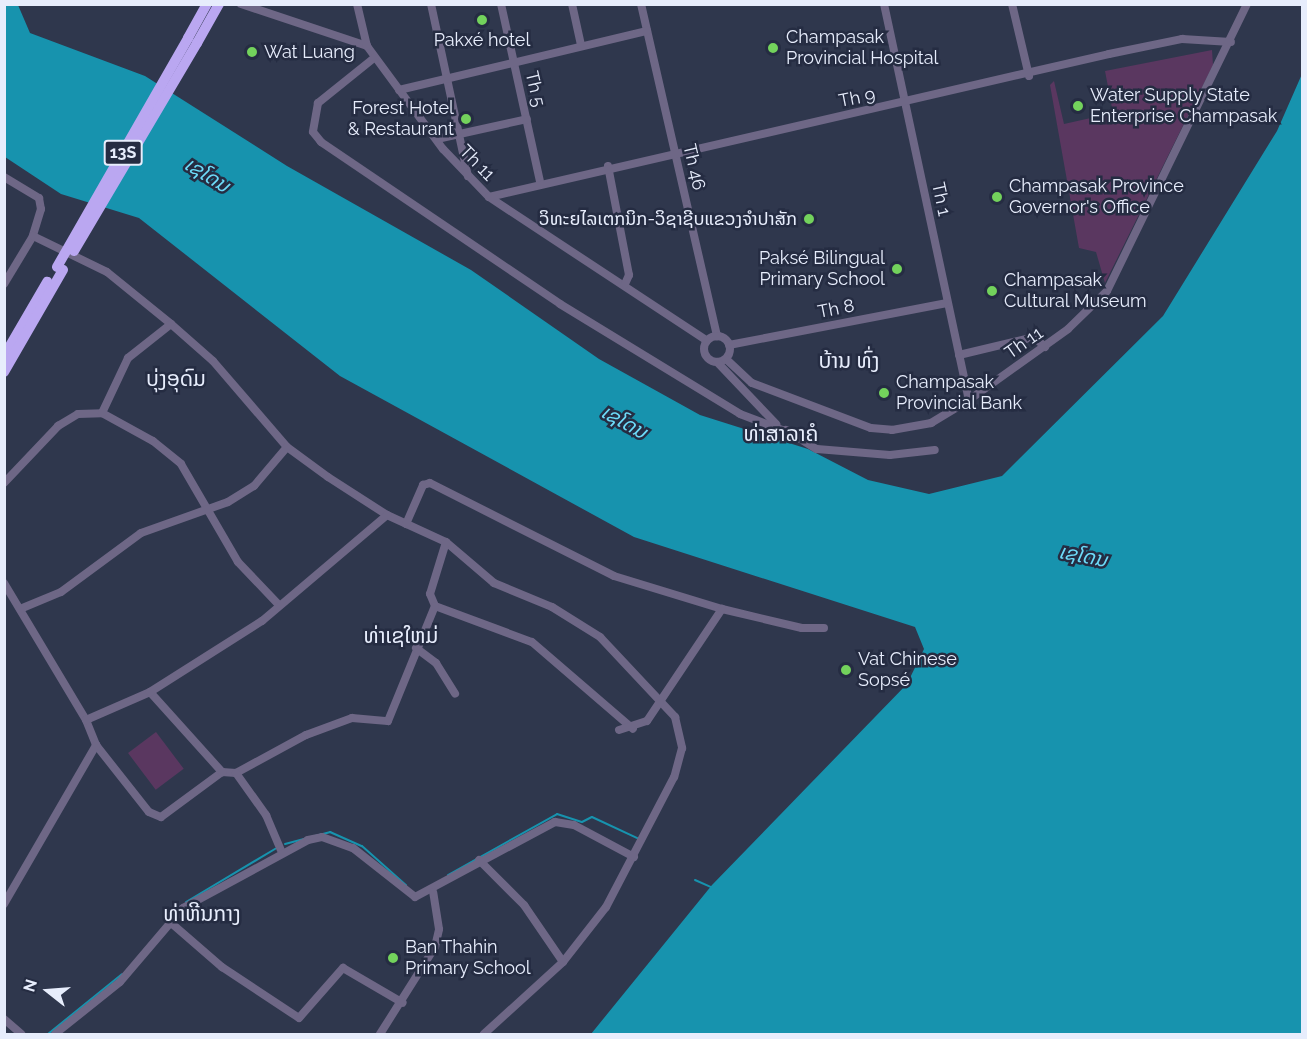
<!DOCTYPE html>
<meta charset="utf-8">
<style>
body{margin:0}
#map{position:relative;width:1307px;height:1039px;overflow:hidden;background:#2f374d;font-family:Raleway,"Noto Sans Lao",sans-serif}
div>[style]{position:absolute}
.green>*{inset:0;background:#5a3760;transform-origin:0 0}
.water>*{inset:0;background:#1793ae}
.stream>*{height:2px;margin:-1px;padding:0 1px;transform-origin:1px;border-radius:1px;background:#1793ae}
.minor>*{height:8px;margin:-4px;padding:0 4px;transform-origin:4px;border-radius:4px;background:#6e6786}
.minor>.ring{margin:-4px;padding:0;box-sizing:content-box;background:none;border:8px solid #6e6786;border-radius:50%}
.highway>*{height:10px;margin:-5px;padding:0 5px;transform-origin:5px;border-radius:5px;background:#baa7f1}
.highway-bridge>*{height:10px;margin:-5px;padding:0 5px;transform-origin:5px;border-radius:5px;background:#baa7f1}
.dots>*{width:16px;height:16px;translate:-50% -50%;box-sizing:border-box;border:3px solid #252c42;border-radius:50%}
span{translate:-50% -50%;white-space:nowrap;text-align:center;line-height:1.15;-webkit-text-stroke:5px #252c42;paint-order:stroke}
.shield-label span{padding:2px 4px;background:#252c42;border:2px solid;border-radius:4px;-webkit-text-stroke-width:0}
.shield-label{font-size:16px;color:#e7edfc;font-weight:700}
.poi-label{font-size:18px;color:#e7edfc}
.left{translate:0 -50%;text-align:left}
.right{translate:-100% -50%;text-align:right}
.street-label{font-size:18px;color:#e7edfc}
.water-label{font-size:20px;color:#6ddbf9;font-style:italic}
.quarter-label{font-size:21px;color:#e7edfc}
.frame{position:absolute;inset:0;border:6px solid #e7edfc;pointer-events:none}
.north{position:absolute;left:18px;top:961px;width:60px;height:60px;-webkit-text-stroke:4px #252c42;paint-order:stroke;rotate:287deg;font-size:16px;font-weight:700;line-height:24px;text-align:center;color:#e7edfc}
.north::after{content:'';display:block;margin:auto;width:21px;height:27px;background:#e7edfc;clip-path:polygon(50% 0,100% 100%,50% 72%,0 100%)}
</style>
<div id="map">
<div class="green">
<div style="clip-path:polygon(1212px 50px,1213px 65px,1105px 283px,1096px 252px,1079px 248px,1050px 85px,1054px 81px,1064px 124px,1113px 113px,1105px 71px)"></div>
<div style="left:156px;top:732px;width:46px;height:35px;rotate:53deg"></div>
</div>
<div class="water">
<div style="clip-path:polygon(4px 5px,18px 5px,30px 33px,145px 76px,287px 166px,471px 270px,599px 359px,700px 415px,808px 449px,868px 480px,929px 494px,1002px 476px,1163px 316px,1277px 131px,1302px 74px,1302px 1034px,591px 1034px,712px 885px,907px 684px,924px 649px,915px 627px,634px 537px,340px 376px,139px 218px,61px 194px,5px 157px)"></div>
</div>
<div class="stream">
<div style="left:285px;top:844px;width:47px;rotate:-14.9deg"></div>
<div style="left:330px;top:832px;width:35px;rotate:24deg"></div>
<div style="left:362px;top:846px;width:59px;rotate:41.6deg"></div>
<div style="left:448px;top:875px;width:125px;rotate:-29.2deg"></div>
<div style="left:557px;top:814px;width:26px;rotate:18deg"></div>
<div style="left:582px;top:822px;width:11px;rotate:-27deg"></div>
<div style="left:592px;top:817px;width:50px;rotate:25deg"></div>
<div style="left:695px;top:880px;width:17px;rotate:24deg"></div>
<div style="left:186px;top:902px;width:104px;rotate:-30.8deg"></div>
<div style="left:48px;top:1034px;width:95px;rotate:-39deg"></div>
</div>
<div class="minor">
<div style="left:241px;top:4px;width:133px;rotate:18.4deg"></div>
<div style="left:367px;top:46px;width:128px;rotate:53.6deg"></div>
<div style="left:443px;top:149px;width:66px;rotate:46.2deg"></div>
<div style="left:489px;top:197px;width:261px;rotate:33.4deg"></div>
<div style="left:357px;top:4px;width:43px;rotate:76.6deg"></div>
<div style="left:431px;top:4px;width:176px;rotate:77.9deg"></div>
<div style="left:501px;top:4px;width:181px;rotate:77.6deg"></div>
<div style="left:572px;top:4px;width:42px;rotate:77.6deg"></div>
<div style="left:641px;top:4px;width:341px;rotate:77.1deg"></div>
<div style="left:884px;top:4px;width:405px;rotate:77.9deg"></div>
<div style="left:1012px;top:4px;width:74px;rotate:76.7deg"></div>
<div style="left:374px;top:58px;width:72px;rotate:141.2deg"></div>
<div style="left:318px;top:103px;width:29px;rotate:100deg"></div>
<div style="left:313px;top:132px;width:13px;rotate:51deg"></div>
<div style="left:321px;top:142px;width:289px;rotate:34.1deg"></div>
<div style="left:560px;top:304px;width:211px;rotate:31.4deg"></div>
<div style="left:740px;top:414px;width:53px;rotate:20.8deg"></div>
<div style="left:399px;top:90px;width:255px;rotate:-13.4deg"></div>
<div style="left:437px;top:139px;width:92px;rotate:-12.5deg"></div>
<div style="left:608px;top:166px;width:111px;rotate:79.1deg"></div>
<div style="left:629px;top:275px;width:10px;rotate:114deg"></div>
<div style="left:4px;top:177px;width:41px;rotate:31deg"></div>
<div style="left:39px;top:198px;width:11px;rotate:80deg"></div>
<div style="left:41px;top:209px;width:28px;rotate:107deg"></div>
<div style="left:33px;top:236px;width:56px;rotate:121.1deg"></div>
<div style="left:489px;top:197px;width:636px;rotate:-12.99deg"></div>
<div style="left:1109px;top:54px;width:75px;rotate:-11.6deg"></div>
<div style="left:1182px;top:39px;width:49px;rotate:3.5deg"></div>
<div style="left:33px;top:236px;width:82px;rotate:25.9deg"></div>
<div style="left:107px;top:272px;width:82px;rotate:39.1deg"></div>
<div style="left:171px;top:324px;width:56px;rotate:41.4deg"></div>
<div style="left:213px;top:361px;width:113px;rotate:49.3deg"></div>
<div style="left:287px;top:447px;width:51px;rotate:36.2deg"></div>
<div style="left:328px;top:477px;width:70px;rotate:32.8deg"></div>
<div style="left:387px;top:515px;width:65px;rotate:24.6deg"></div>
<div style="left:446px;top:542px;width:63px;rotate:40.5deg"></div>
<div style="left:494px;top:583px;width:63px;rotate:22.5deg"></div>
<div style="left:552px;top:607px;width:57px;rotate:32deg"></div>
<div style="left:600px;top:637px;width:110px;rotate:46.8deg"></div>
<div style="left:675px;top:717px;width:32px;rotate:77deg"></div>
<div style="left:682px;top:748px;width:30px;rotate:105deg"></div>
<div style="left:674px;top:777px;width:147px;rotate:117.6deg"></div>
<div style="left:606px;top:907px;width:70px;rotate:128deg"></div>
<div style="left:563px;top:962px;width:107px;rotate:137.7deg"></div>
<div class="ring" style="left:704px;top:336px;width:18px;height:18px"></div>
<div style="left:729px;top:345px;width:222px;rotate:-10.9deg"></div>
<div style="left:959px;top:355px;width:77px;rotate:-13.5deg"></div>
<div style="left:1034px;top:337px;width:15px;rotate:42deg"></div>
<div style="left:726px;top:359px;width:35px;rotate:43deg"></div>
<div style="left:752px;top:383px;width:127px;rotate:20.7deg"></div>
<div style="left:871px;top:428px;width:21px;rotate:5deg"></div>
<div style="left:892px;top:430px;width:40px;rotate:-10deg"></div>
<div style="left:931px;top:423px;width:44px;rotate:-31.2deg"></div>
<div style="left:969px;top:400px;width:122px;rotate:-35.6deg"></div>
<div style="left:1068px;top:329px;width:54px;rotate:-44.3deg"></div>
<div style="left:1107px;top:291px;width:319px;rotate:-64deg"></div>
<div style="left:717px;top:362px;width:86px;rotate:46.4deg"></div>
<div style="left:102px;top:413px;width:58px;rotate:28.8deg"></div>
<div style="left:153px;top:441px;width:36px;rotate:39deg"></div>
<div style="left:181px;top:464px;width:113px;rotate:59.8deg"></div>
<div style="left:238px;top:562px;width:58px;rotate:46.4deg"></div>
<div style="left:786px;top:430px;width:36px;rotate:32deg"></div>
<div style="left:817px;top:449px;width:73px;rotate:4.7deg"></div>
<div style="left:890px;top:455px;width:45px;rotate:-6.3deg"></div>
<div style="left:4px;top:483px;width:79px;rotate:-46.5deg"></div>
<div style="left:58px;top:426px;width:23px;rotate:-31deg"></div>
<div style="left:78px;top:414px;width:24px;rotate:-2deg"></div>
<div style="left:102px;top:413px;width:61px;rotate:-64.7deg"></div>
<div style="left:128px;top:358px;width:55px;rotate:-38.3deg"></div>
<div style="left:406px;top:524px;width:43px;rotate:-66.4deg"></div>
<div style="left:423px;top:485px;width:7px;rotate:-16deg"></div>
<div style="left:430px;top:483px;width:206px;rotate:26.8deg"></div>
<div style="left:614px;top:576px;width:113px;rotate:17deg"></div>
<div style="left:446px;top:542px;width:54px;rotate:107.1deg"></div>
<div style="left:430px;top:594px;width:13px;rotate:67deg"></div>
<div style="left:435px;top:606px;width:103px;rotate:20.4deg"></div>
<div style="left:532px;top:642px;width:133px;rotate:40.7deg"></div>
<div style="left:4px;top:583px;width:160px;rotate:59.1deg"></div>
<div style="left:86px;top:720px;width:27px;rotate:68deg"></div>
<div style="left:96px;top:745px;width:85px;rotate:51.7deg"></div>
<div style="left:149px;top:812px;width:13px;rotate:23deg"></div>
<div style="left:161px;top:817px;width:76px;rotate:-36.4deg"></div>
<div style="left:222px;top:772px;width:14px;rotate:4deg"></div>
<div style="left:236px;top:773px;width:80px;rotate:-28.5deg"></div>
<div style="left:306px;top:735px;width:49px;rotate:-20.3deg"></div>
<div style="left:352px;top:718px;width:36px;rotate:5deg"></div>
<div style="left:388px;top:721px;width:124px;rotate:-67.8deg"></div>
<div style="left:20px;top:609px;width:44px;rotate:-22.5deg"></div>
<div style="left:61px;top:592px;width:99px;rotate:-36.4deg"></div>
<div style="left:141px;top:533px;width:92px;rotate:-19.6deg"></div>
<div style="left:228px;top:502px;width:31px;rotate:-32deg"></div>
<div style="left:254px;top:486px;width:51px;rotate:-49.8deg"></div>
<div style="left:416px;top:648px;width:25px;rotate:37deg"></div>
<div style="left:436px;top:663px;width:36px;rotate:58deg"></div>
<div style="left:150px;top:692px;width:108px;rotate:48deg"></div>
<div style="left:86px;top:720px;width:70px;rotate:-23.6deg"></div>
<div style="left:150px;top:692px;width:133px;rotate:-32.4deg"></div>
<div style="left:262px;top:621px;width:164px;rotate:-40.3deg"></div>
<div style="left:619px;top:730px;width:29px;rotate:-18deg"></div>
<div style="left:647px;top:721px;width:135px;rotate:-56.2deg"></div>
<div style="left:722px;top:609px;width:82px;rotate:13.4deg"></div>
<div style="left:802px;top:628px;width:22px"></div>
<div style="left:236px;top:773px;width:52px;rotate:54.5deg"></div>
<div style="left:266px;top:815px;width:38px;rotate:67deg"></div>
<div style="left:479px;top:860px;width:64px;rotate:45deg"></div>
<div style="left:524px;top:905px;width:69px;rotate:55.6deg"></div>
<div style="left:4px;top:904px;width:184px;rotate:-59.9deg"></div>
<div style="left:170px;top:922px;width:69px;rotate:40.9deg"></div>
<div style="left:222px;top:967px;width:92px;rotate:33.5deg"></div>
<div style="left:299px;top:1018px;width:67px;rotate:-48.7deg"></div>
<div style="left:343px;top:968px;width:69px;rotate:30.3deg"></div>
<div style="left:4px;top:1019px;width:23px;rotate:41deg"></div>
<div style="left:55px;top:1034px;width:83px;rotate:-38.7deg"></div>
<div style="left:120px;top:982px;width:97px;rotate:-49.6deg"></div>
<div style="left:183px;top:908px;width:142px;rotate:-28.5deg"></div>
<div style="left:308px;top:840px;width:14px;rotate:-12deg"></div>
<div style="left:322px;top:837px;width:33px;rotate:20deg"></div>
<div style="left:353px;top:848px;width:79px;rotate:38.3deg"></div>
<div style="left:415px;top:897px;width:159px;rotate:-28.2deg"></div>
<div style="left:555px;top:822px;width:19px;rotate:9deg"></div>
<div style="left:574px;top:825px;width:68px;rotate:28.1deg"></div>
<div style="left:380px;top:1034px;width:103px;rotate:-57.7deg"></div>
<div style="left:435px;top:947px;width:18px;rotate:-77deg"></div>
<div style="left:439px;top:929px;width:37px;rotate:-99deg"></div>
</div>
<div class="highway">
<div style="left:188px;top:38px;width:39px;rotate:-61deg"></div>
<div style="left:197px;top:43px;width:45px;rotate:-60.6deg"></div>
<div style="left:4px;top:356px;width:86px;rotate:-59.8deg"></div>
<div style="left:4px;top:372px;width:118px;rotate:-60deg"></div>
</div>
<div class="highway-bridge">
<div style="left:74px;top:251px;width:242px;rotate:-59.4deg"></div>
<div style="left:57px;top:267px;width:264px;rotate:-60.2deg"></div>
</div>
<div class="dots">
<div style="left:482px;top:20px;background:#73d25c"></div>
<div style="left:773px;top:48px;background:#73d25c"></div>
<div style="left:252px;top:52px;background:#73d25c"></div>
<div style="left:1078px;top:106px;background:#73d25c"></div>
<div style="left:466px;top:119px;background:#73d25c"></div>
<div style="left:997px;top:197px;background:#73d25c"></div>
<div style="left:809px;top:219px;background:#73d25c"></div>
<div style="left:897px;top:269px;background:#73d25c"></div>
<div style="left:992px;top:291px;background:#73d25c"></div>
<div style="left:884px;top:393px;background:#73d25c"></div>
<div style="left:846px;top:670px;background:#73d25c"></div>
<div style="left:393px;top:958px;background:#73d25c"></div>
</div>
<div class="shield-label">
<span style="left:123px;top:153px">13S</span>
</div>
<div class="poi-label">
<span class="left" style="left:786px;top:48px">Champasak<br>Provincial Hospital</span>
<span style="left:482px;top:40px">Pakxé hotel</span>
<span class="left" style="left:264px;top:52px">Wat Luang</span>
<span class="left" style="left:1090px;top:106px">Water Supply State<br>Enterprise Champasak</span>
<span class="right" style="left:454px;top:119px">Forest Hotel<br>&amp; Restaurant</span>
<span class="left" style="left:1009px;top:197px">Champasak Province<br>Governor's Office</span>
<span class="right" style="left:797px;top:219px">ວິທະຍໄລເຕກນິກ-ວິຊາຊີບແຂວງຈໍາປາສັກ</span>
<span class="right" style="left:885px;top:269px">Paksé Bilingual<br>Primary School</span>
<span class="left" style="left:1004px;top:291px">Champasak<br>Cultural Museum</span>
<span class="left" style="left:896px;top:393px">Champasak<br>Provincial Bank</span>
<span class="left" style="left:858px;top:670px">Vat Chinese<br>Sopsé</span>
<span class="left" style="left:405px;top:958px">Ban Thahin<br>Primary School</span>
</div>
<div class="street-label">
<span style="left:535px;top:89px;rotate:77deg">Th 5</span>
<span style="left:857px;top:98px;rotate:-11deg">Th 9</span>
<span style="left:477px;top:163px;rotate:46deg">Th 11</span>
<span style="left:694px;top:167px;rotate:77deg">Th 46</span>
<span style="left:941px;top:199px;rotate:78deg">Th 1</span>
<span style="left:836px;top:309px;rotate:-11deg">Th 8</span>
<span style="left:1024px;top:343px;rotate:-35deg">Th 11</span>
</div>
<div class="water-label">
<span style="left:207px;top:175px;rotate:32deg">ເຊໂດນ</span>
<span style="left:624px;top:422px;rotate:29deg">ເຊໂດນ</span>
<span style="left:1083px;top:556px;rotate:11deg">ເຊໂດນ</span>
</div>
<div class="quarter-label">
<span style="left:849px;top:361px">ບ້ານ ທົ່ງ</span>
<span style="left:176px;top:379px">ບຸ່ງອຸດົມ</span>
<span style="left:781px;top:434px">ທ່າສາລາຄໍ</span>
<span style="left:401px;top:636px">ທ່າເຊໃຫມ່</span>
<span style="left:202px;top:914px">ທ່າຫີນກາງ</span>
</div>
<div class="frame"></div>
<div class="north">N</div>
</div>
